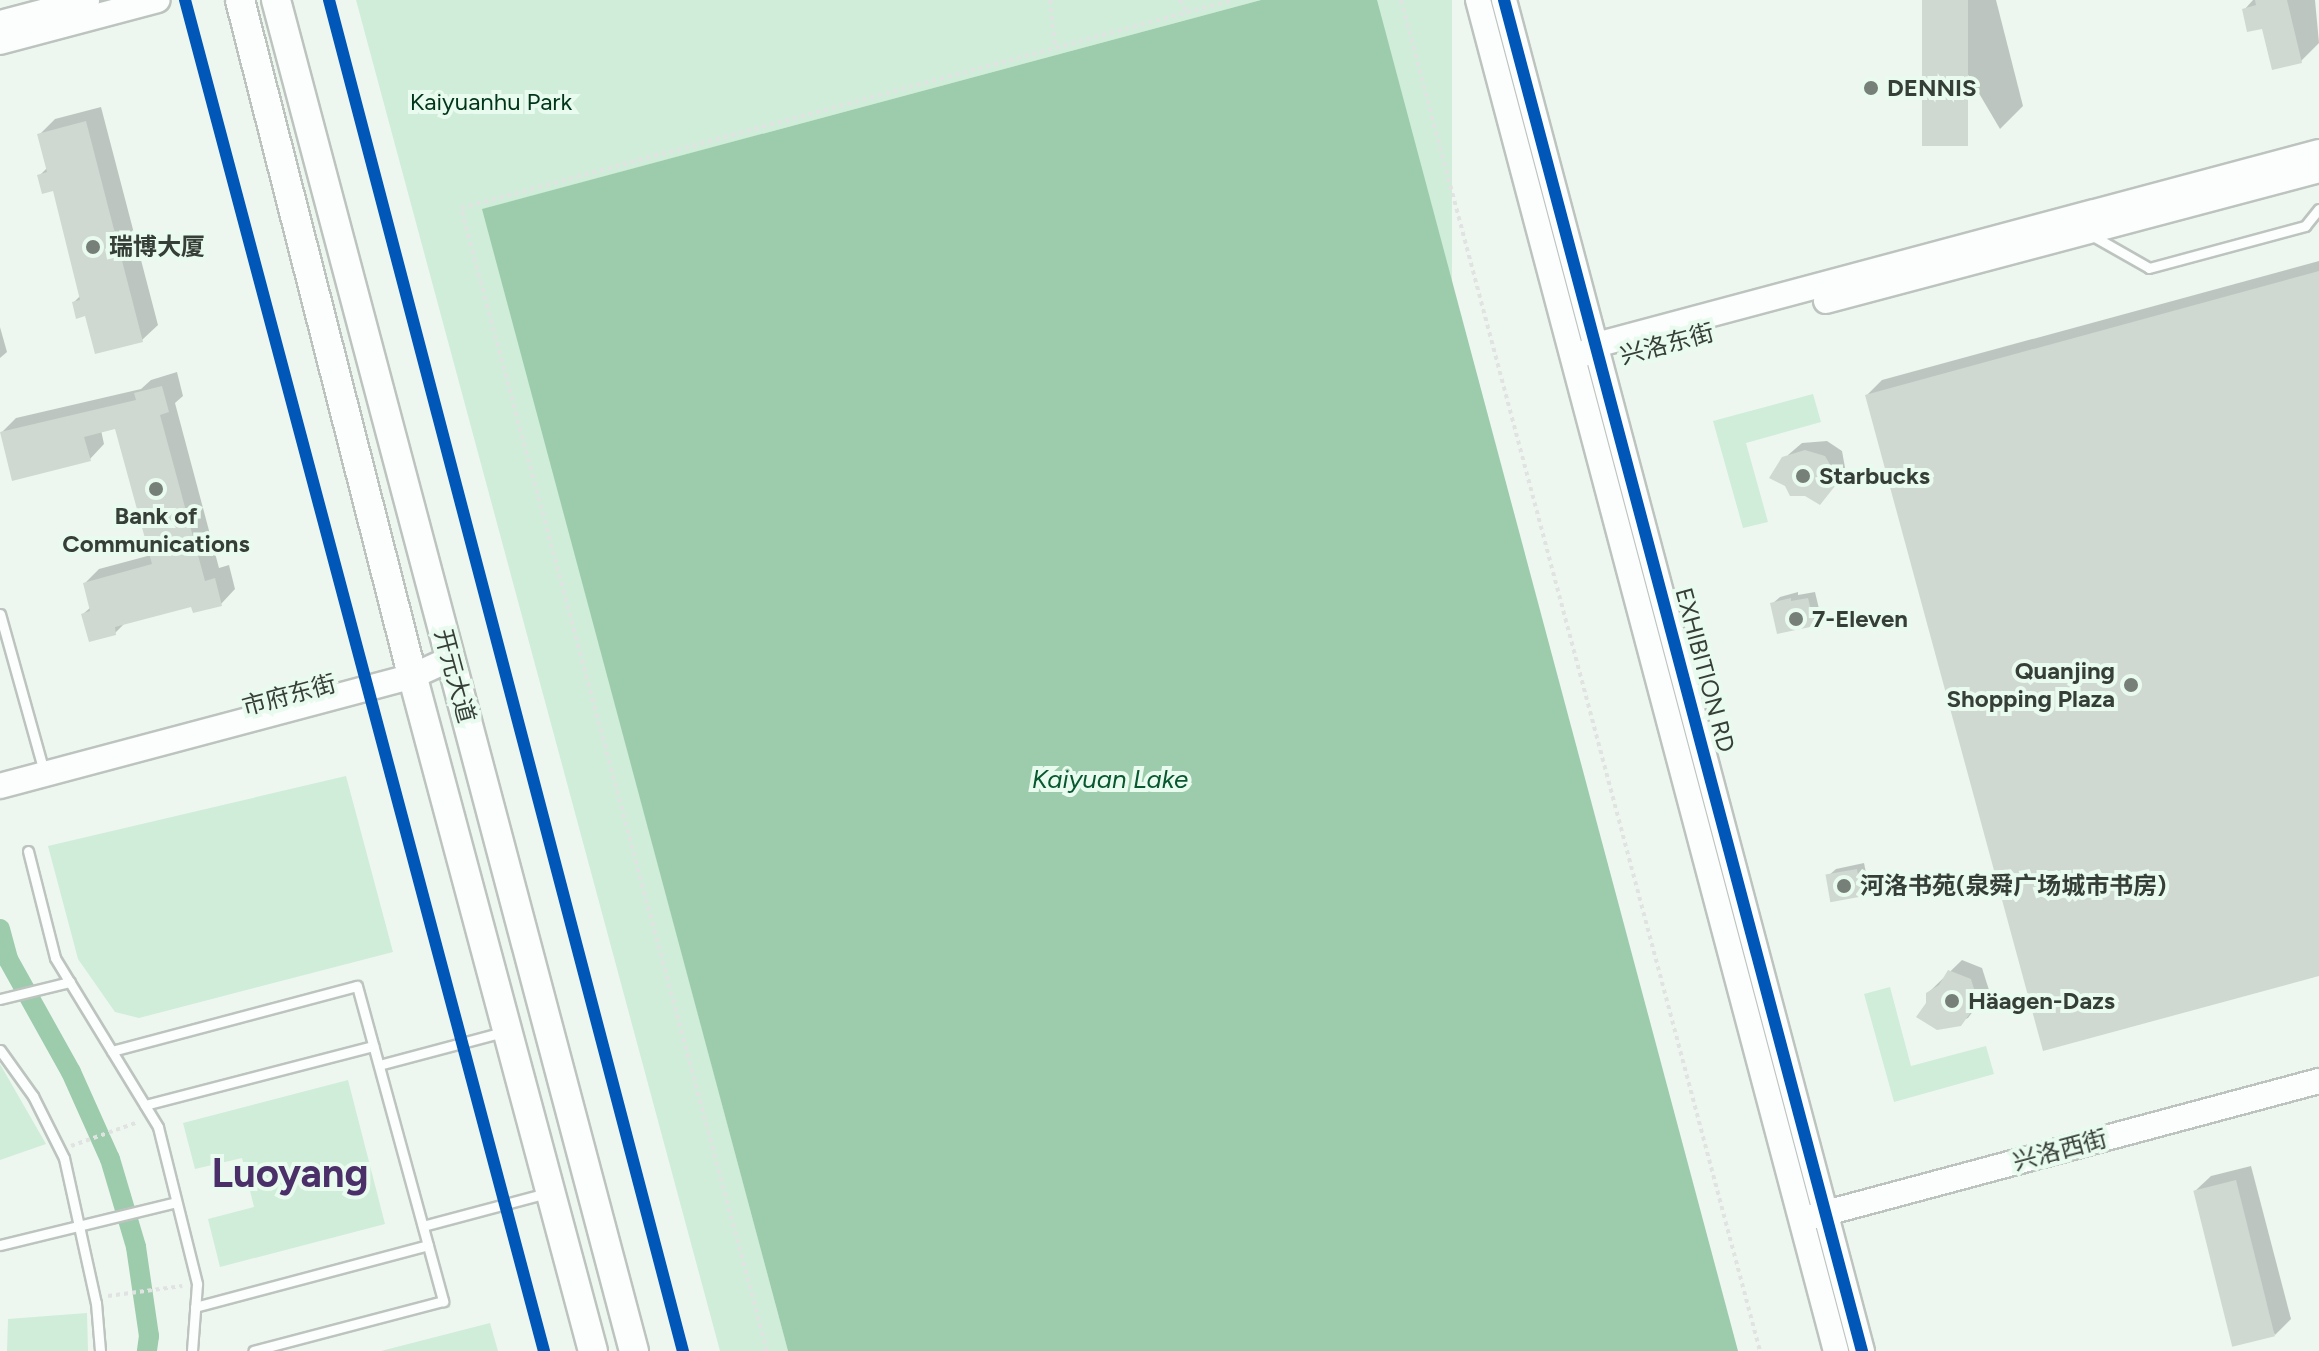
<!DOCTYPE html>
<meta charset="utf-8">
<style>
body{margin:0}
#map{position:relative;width:2319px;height:1351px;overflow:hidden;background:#edf7f0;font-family:Figtree,"Noto Sans SC",sans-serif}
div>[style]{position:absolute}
.green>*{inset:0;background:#cfedd8;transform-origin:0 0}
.water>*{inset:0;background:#9cccab}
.shadow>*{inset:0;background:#0003}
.canal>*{height:20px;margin:-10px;padding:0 10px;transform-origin:10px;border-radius:10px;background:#9cccab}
.building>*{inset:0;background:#d0d8d2;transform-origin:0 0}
.path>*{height:4px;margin-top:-2px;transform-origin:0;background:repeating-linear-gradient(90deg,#e0e3e2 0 4px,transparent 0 8px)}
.roads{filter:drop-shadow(2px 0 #bdc4bf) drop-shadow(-2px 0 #bdc4bf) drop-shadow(0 2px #bdc4bf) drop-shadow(0 -2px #bdc4bf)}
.lane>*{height:9px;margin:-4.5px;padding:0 4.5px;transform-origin:4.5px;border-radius:4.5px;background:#fcfefd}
.secondary>*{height:24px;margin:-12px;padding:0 12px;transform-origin:12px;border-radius:12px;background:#fcfefd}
.primary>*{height:28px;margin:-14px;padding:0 14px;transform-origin:14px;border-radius:14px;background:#fcfefd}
.cycleway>*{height:12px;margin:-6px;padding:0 6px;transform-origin:6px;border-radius:6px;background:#0057b8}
.dots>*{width:22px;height:22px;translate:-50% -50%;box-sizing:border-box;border:4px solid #e9fbee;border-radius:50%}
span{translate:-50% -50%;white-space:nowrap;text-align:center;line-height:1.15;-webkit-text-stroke:8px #e9fbee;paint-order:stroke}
.poi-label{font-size:24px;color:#363e38;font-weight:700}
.left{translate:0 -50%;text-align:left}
.right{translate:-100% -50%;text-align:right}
.park-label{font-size:24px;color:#00351a}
.street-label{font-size:24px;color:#363e38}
.water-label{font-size:26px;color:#07572f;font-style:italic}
.town-label{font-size:40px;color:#4b2f69;font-weight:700}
</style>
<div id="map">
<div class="green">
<div style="clip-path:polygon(356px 0,1261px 0,483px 209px,788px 1351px,720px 1351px)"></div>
<div style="left:1377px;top:0;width:75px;height:1398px"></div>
<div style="clip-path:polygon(1813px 394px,1821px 422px,1746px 443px,1768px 522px,1743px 528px,1713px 421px)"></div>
<div style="clip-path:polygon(346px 776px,393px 952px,139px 1018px,115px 1012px,78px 959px,48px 846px)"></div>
<div style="clip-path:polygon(1890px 987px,1911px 1066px,1986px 1046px,1994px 1074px,1894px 1102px,1864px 994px)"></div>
<div style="clip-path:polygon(0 1064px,46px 1144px,0 1160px)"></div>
<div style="clip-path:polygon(348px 1080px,385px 1224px,220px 1267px,208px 1219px,254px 1207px,242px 1158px,195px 1169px,183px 1123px)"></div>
<div style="clip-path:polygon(87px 1313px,88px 1351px,7px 1351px,8px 1319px)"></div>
<div style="clip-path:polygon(490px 1323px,498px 1351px,381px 1351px)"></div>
</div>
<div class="water">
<div style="clip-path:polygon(1261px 0,1377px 0,1738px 1351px,788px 1351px,482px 209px)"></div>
</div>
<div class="shadow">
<div style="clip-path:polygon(1924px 0,1996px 0,2023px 106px,2000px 129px)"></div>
<div style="clip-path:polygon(2253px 0,2315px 0,2319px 43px,2301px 61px,2244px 10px)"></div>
<div style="clip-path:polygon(101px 107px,158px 325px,142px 340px,86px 314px,74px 302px,81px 295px,54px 189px,39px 176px,48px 167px,40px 134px,55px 119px)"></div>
<div style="clip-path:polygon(2319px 261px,2319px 974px,1867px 395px,1882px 380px)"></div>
<div style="clip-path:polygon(0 327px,7px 352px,0 358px)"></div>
<div style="clip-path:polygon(177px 372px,183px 396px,175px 403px,219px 568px,229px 565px,235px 589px,221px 604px,192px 604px,126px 622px,115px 633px,83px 614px,91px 607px,85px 583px,99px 569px,151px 555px,117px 426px,101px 430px,104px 444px,90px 459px,1px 433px,16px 418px,141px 389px,151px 380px)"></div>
<div style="clip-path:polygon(1827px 441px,1842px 451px,1846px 473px,1820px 502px,1788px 455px,1802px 443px)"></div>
<div style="clip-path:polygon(1798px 592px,1798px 595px,1815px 592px,1821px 617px,1814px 624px,1772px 604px,1780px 597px)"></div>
<div style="clip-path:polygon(1864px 863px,1869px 887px,1861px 895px,1828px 876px,1836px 869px)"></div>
<div style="clip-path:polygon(1962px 960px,1982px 968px,1989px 990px,1968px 1018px,1945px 1028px,1928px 1004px,1928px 993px)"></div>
<div style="clip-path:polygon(2251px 1166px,2291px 1319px,2275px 1335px,2195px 1191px,2211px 1176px)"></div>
</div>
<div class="canal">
<div style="left:0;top:929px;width:31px;rotate:75deg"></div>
<div style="left:8px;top:959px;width:129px;rotate:60.9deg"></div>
<div style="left:71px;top:1072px;width:95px;rotate:65.9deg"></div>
<div style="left:110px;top:1159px;width:92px;rotate:73.5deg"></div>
<div style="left:136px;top:1247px;width:90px;rotate:81.7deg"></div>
<div style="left:149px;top:1336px;width:15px;rotate:98deg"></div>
</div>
<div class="building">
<div style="left:1922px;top:0;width:46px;height:146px"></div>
<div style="clip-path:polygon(2255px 0,2287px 0,2302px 63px,2272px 70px,2262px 29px,2247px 32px,2242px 9px,2256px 5px)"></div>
<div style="clip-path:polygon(86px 121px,143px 342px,95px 354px,85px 316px,76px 319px,72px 302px,80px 300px,53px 191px,42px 194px,37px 175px,47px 172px,37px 134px)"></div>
<div style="clip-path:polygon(2319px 271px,2319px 976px,2043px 1051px,1865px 395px)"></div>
<div style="clip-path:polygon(162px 386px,169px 412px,160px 415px,205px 581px,215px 578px,222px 606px,193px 613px,191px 607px,115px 627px,116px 635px,89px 642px,81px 614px,90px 611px,83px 583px,152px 564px,115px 429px,84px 437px,91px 461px,12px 481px,0 432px,136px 400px,134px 393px)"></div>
<div style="clip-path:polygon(1805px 450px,1825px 456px,1835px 473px,1835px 486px,1820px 505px,1805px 496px,1790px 496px,1785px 486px,1769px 478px,1782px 457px)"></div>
<div style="clip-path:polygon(1791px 598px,1791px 601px,1808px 598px,1815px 626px,1777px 634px,1770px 603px)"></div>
<div style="left:1857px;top:869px;width:28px;height:32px;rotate:80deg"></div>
<div style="clip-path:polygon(1948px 970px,1971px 979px,1978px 1002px,1961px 1026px,1937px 1030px,1916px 1017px,1926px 1003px,1926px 993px,1939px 985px)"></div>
<div style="left:2236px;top:1180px;width:161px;height:44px;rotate:76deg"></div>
</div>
<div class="path">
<div style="left:1050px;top:0;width:48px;rotate:84.1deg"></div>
<div style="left:1180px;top:0;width:14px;rotate:60deg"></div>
<div style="left:1401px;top:0;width:1398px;rotate:75.12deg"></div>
<div style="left:71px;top:1146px;width:71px;rotate:-19.7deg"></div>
<div style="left:108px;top:1296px;width:75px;rotate:-7.7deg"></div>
<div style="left:767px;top:1351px;width:1183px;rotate:-104.99deg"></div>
<div style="left:461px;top:208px;width:800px;rotate:-15.08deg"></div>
</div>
<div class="roads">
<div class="lane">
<div style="left:2093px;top:236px;width:64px;rotate:29.7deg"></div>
<div style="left:2149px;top:268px;width:162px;rotate:-15.1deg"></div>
<div style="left:2305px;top:226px;width:22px;rotate:-51deg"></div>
<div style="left:0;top:614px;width:164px;rotate:74.4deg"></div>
<div style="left:28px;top:851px;width:110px;rotate:75.8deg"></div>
<div style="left:55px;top:958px;width:198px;rotate:58.6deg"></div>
<div style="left:158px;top:1127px;width:162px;rotate:76deg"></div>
<div style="left:197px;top:1284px;width:67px;rotate:94.3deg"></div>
<div style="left:0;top:999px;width:72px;rotate:-13.7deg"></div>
<div style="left:0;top:1050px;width:57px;rotate:54.3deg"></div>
<div style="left:33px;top:1096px;width:69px;rotate:63.4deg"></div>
<div style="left:64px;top:1158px;width:148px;rotate:77.6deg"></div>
<div style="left:96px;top:1303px;width:48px;rotate:85.2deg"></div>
<div style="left:112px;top:1051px;width:253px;rotate:-14.9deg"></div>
<div style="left:357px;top:986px;width:327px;rotate:74.7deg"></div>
<div style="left:443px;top:1301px;width:196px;rotate:165.3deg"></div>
<div style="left:379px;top:1065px;width:128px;rotate:-14.9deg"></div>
<div style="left:145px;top:1105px;width:236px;rotate:-14.5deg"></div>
<div style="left:423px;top:1226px;width:128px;rotate:-14.9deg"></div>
<div style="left:0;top:1245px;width:181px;rotate:-13.7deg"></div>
<div style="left:195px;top:1307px;width:241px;rotate:-14.9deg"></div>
</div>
<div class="secondary">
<div style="left:1478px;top:0;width:1398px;rotate:75.16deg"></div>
<div style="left:1504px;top:0;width:1398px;rotate:75.16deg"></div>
<div style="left:0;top:23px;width:90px;rotate:-14.8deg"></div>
<div style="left:0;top:42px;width:163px;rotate:-14.9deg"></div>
<div style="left:1826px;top:301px;width:510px;rotate:-14.88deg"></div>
<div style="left:1584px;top:354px;width:15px;rotate:-37deg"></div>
<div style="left:1596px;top:345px;width:748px;rotate:-14.95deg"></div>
<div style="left:0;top:786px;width:427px;rotate:-14.9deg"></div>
<div style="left:413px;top:676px;width:41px;rotate:-24.7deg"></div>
<div style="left:1811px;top:1217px;width:526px;rotate:-14.99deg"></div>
</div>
<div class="primary">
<div style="left:240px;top:0;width:684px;rotate:75.7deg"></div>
<div style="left:409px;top:663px;width:712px;rotate:75.03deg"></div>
<div style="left:276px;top:0;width:1398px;rotate:75.16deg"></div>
</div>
</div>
<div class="cycleway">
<div style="left:185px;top:0;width:1398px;rotate:75.12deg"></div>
<div style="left:329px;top:0;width:1397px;rotate:75.32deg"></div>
<div style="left:1504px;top:0;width:1398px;rotate:75.16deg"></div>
</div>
<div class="dots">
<div style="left:1871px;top:88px;background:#767f78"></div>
<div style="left:93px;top:247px;background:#767f78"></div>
<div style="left:1803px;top:476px;background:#767f78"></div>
<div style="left:156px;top:489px;background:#767f78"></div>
<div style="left:1796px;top:619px;background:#767f78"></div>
<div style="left:2131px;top:685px;background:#767f78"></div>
<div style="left:1844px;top:886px;background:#767f78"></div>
<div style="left:1952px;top:1001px;background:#767f78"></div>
</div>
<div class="poi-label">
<span class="left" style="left:1887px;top:88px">DENNIS</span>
<span class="left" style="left:109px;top:247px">瑞博大厦</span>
<span class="left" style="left:1819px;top:476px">Starbucks</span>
<span style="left:156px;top:530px">Bank of<br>Communications</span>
<span class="left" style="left:1812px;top:619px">7-Eleven</span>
<span class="right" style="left:2115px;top:685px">Quanjing<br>Shopping Plaza</span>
<span class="left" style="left:1860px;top:886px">河洛书苑(泉舜广场城市书房)</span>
<span class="left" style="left:1968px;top:1001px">Häagen-Dazs</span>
</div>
<div class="park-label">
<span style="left:491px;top:102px">Kaiyuanhu Park</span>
</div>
<div class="street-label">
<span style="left:1667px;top:344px;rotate:-15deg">兴洛东街</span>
<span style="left:1705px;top:670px;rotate:75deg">EXHIBITION RD</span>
<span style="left:455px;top:676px;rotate:75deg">开元大道</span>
<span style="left:289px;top:695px;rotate:-15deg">市府东街</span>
<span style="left:2060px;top:1150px;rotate:-15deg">兴洛西街</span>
</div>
<div class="water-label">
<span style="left:1110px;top:780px">Kaiyuan Lake</span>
</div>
<div class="town-label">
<span style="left:290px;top:1173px">Luoyang</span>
</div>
</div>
